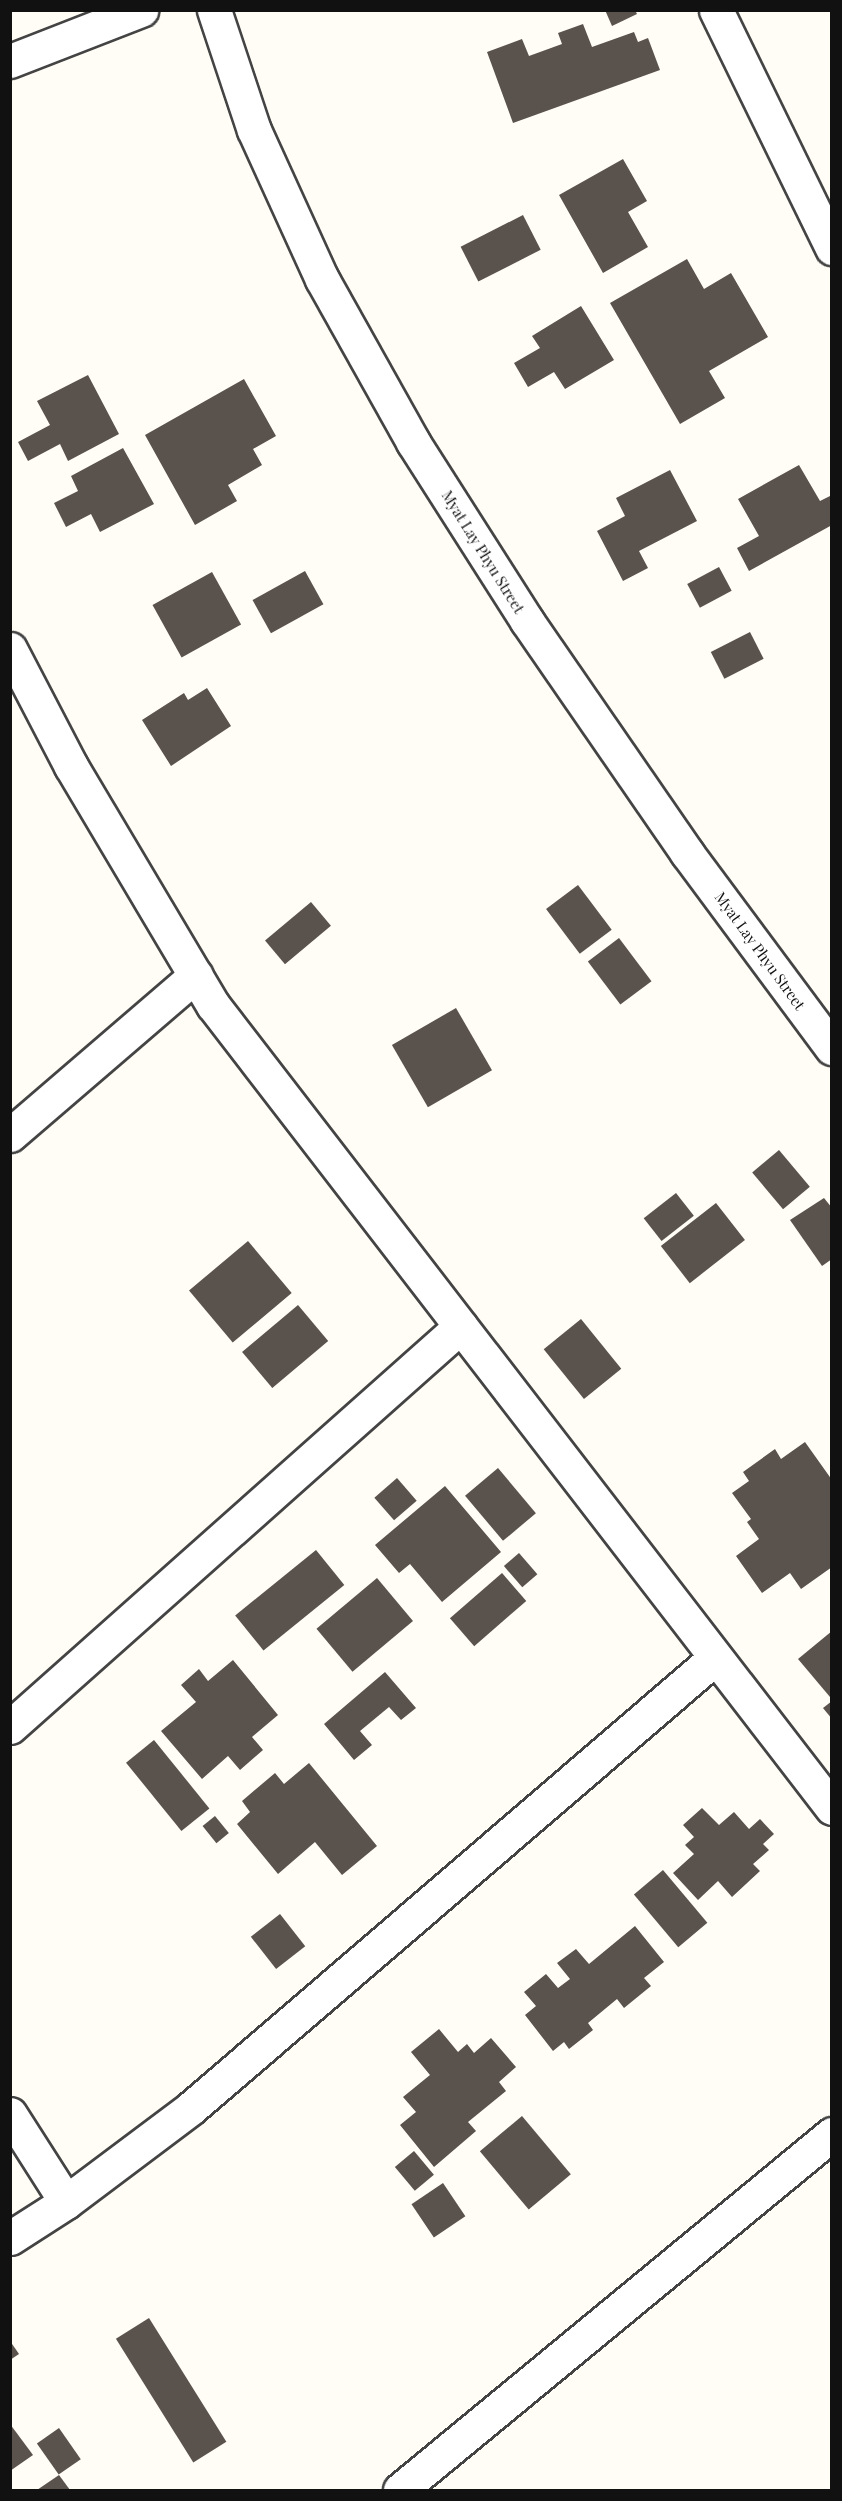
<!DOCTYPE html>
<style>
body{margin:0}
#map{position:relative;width:842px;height:2501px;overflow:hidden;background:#fffdf5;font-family:"Playfair Display",serif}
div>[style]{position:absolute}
.building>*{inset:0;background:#5a524d;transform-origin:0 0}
.roads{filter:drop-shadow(2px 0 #444) drop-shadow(-2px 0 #444) drop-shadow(0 2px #444) drop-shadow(0 -2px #444)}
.street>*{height:33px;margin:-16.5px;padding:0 16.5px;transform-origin:16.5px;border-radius:16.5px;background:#fff}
span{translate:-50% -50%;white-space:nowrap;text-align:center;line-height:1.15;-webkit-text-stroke:6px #fff;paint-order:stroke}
.street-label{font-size:15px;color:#111}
.frame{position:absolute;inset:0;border:12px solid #111;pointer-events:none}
</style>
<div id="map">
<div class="building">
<div style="clip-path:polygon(605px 10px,635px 10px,637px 14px,612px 26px)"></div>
<div style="clip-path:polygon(583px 24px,592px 47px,634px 32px,638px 42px,648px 38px,660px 70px,513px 123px,487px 52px,522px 39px,529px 56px,562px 44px,558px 33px)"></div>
<div style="clip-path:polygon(623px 159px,647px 201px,628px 212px,648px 247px,603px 273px,559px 195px)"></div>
<div style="left:523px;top:215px;width:39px;height:70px;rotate:63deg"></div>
<div style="clip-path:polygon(687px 259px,704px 289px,731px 273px,768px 337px,709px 371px,725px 398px,680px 424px,610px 303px)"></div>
<div style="clip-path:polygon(581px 306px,614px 360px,565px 389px,554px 372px,528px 387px,514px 363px,540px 348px,532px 336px)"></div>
<div style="clip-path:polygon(88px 375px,119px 434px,68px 461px,60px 444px,28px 461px,18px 442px,50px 425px,37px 401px)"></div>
<div style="clip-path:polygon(244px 379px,276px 436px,253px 449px,262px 465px,228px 485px,237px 501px,195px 525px,145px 435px)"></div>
<div style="clip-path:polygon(123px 448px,154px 504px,100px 532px,91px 514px,66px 527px,54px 503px,78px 491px,71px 476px)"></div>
<div style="clip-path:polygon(799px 465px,820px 501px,832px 495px,832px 525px,749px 571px,737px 548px,759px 536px,738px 499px)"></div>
<div style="clip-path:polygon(670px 470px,697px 521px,639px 551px,648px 568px,623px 581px,597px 531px,625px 516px,616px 498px)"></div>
<div style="left:719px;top:567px;width:27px;height:36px;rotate:62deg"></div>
<div style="left:305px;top:571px;width:38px;height:60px;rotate:61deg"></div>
<div style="left:212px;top:572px;width:60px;height:68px;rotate:61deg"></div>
<div style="left:750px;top:632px;width:30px;height:44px;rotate:63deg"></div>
<div style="clip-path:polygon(207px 688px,231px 726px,171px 766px,142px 720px,184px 693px,188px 700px)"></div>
<div style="left:578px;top:885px;width:56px;height:40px;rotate:53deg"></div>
<div style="left:311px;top:902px;width:31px;height:60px;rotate:50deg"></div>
<div style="left:619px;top:938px;width:54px;height:39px;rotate:53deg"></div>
<div style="left:456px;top:1008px;width:72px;height:74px;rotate:60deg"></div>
<div style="left:779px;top:1150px;width:48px;height:35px;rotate:50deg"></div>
<div style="left:676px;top:1193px;width:29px;height:41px;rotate:52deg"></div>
<div style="clip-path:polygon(824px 1198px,832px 1208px,832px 1259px,822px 1266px,790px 1220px)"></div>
<div style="left:716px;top:1203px;width:47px;height:70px;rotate:52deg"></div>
<div style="left:248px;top:1241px;width:68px;height:77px;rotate:50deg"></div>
<div style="left:298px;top:1305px;width:47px;height:73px;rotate:50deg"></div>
<div style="left:581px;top:1319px;width:64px;height:48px;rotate:51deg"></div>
<div style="clip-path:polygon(805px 1442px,832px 1480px,832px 1567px,801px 1589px,790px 1573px,762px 1593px,736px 1556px,759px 1539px,747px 1522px,751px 1519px,732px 1493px,749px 1481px,743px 1472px,775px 1449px,781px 1459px)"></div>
<div style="left:498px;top:1468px;width:59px;height:43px;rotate:50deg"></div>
<div style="left:397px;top:1478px;width:30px;height:30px;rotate:49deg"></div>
<div style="clip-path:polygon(445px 1486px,501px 1552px,442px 1602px,410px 1564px,399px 1573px,375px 1545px)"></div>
<div style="left:316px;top:1550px;width:45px;height:104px;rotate:51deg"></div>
<div style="left:519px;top:1553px;width:28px;height:20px;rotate:49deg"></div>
<div style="left:502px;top:1573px;width:37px;height:69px;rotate:49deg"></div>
<div style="left:377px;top:1578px;width:56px;height:79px;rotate:50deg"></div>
<div style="clip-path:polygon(832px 1631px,832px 1696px,830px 1697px,798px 1659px)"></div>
<div style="clip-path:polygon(233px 1660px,278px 1715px,252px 1737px,263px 1750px,240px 1770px,228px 1756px,202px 1779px,161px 1731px,196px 1702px,181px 1685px,199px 1669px,208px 1681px)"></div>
<div style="clip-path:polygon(385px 1672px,416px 1708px,401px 1720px,389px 1707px,360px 1731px,372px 1745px,354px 1760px,324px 1724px)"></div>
<div style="clip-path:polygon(832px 1701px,832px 1719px,823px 1708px)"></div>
<div style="left:154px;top:1740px;width:88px;height:36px;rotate:51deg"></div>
<div style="clip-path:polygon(309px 1763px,377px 1846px,342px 1875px,315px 1842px,278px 1874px,237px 1824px,250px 1812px,242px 1801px,275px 1773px,284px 1784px)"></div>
<div style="clip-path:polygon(702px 1808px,719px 1825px,734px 1812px,749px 1829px,760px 1819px,774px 1834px,763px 1844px,769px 1850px,753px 1864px,760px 1871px,732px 1897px,718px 1881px,698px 1900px,673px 1873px,694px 1854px,685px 1845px,694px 1837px,683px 1825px)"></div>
<div style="left:215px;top:1816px;width:22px;height:16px;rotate:51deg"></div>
<div style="left:663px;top:1870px;width:69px;height:38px;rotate:50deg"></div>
<div style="left:280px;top:1914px;width:41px;height:37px;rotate:52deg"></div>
<div style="clip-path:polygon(635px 1926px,664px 1962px,644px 1978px,651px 1986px,624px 2008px,617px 1999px,588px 2023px,593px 2030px,569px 2049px,564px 2042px,553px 2051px,525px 2015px,536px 2006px,524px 1992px,546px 1974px,558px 1988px,570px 1979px,557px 1963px,576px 1949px,589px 1964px)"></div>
<div style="clip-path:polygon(439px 2029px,458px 2052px,467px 2044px,474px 2053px,491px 2038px,516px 2067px,499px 2082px,506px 2091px,468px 2122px,476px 2131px,434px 2167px,400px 2125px,416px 2112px,403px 2097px,430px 2075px,411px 2052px)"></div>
<div style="left:522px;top:2116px;width:76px;height:55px;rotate:50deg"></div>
<div style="left:414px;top:2151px;width:31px;height:25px;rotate:50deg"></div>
<div style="left:443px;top:2183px;width:40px;height:38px;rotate:56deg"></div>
<div style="left:149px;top:2318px;width:146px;height:39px;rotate:58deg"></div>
<div style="clip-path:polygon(10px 2341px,19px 2354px,10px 2360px)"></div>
<div style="clip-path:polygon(10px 2424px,33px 2455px,10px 2471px)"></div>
<div style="left:59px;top:2428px;width:38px;height:27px;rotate:55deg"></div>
<div style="clip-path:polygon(59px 2475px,70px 2490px,37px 2490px)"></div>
</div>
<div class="roads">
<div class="street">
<div style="left:214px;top:10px;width:126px;rotate:71.6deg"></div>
<div style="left:254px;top:130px;width:164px;rotate:65.5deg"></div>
<div style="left:322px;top:279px;width:187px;rotate:60.8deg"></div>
<div style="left:413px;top:442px;width:212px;rotate:57.5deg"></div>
<div style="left:527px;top:621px;width:282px;rotate:55.4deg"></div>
<div style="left:687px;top:853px;width:243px;rotate:53.4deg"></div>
<div style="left:716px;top:10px;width:265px;rotate:64deg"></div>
<div style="left:10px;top:61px;width:141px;rotate:-21.3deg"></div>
<div style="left:10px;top:649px;width:132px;rotate:62.5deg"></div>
<div style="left:71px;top:766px;width:278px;rotate:59.3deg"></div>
<div style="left:213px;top:1005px;width:1014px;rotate:52.37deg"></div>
<div style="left:10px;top:1135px;width:245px;rotate:-40.7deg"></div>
<div style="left:10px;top:1727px;width:603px;rotate:-41.64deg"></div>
<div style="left:10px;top:2114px;width:104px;rotate:57.5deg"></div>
<div style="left:10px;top:2238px;width:67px;rotate:-32.7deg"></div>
<div style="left:66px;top:2202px;width:156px;rotate:-36.9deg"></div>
<div style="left:191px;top:2108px;width:691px;rotate:-40.66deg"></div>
<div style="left:400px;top:2490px;width:560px;rotate:-39.49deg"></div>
</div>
</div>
<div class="street-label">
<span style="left:483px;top:552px;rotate:58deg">Myat Lay Phyu Street</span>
<span style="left:760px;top:951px;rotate:54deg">Myat Lay Phyu Street</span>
</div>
<div class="frame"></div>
</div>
